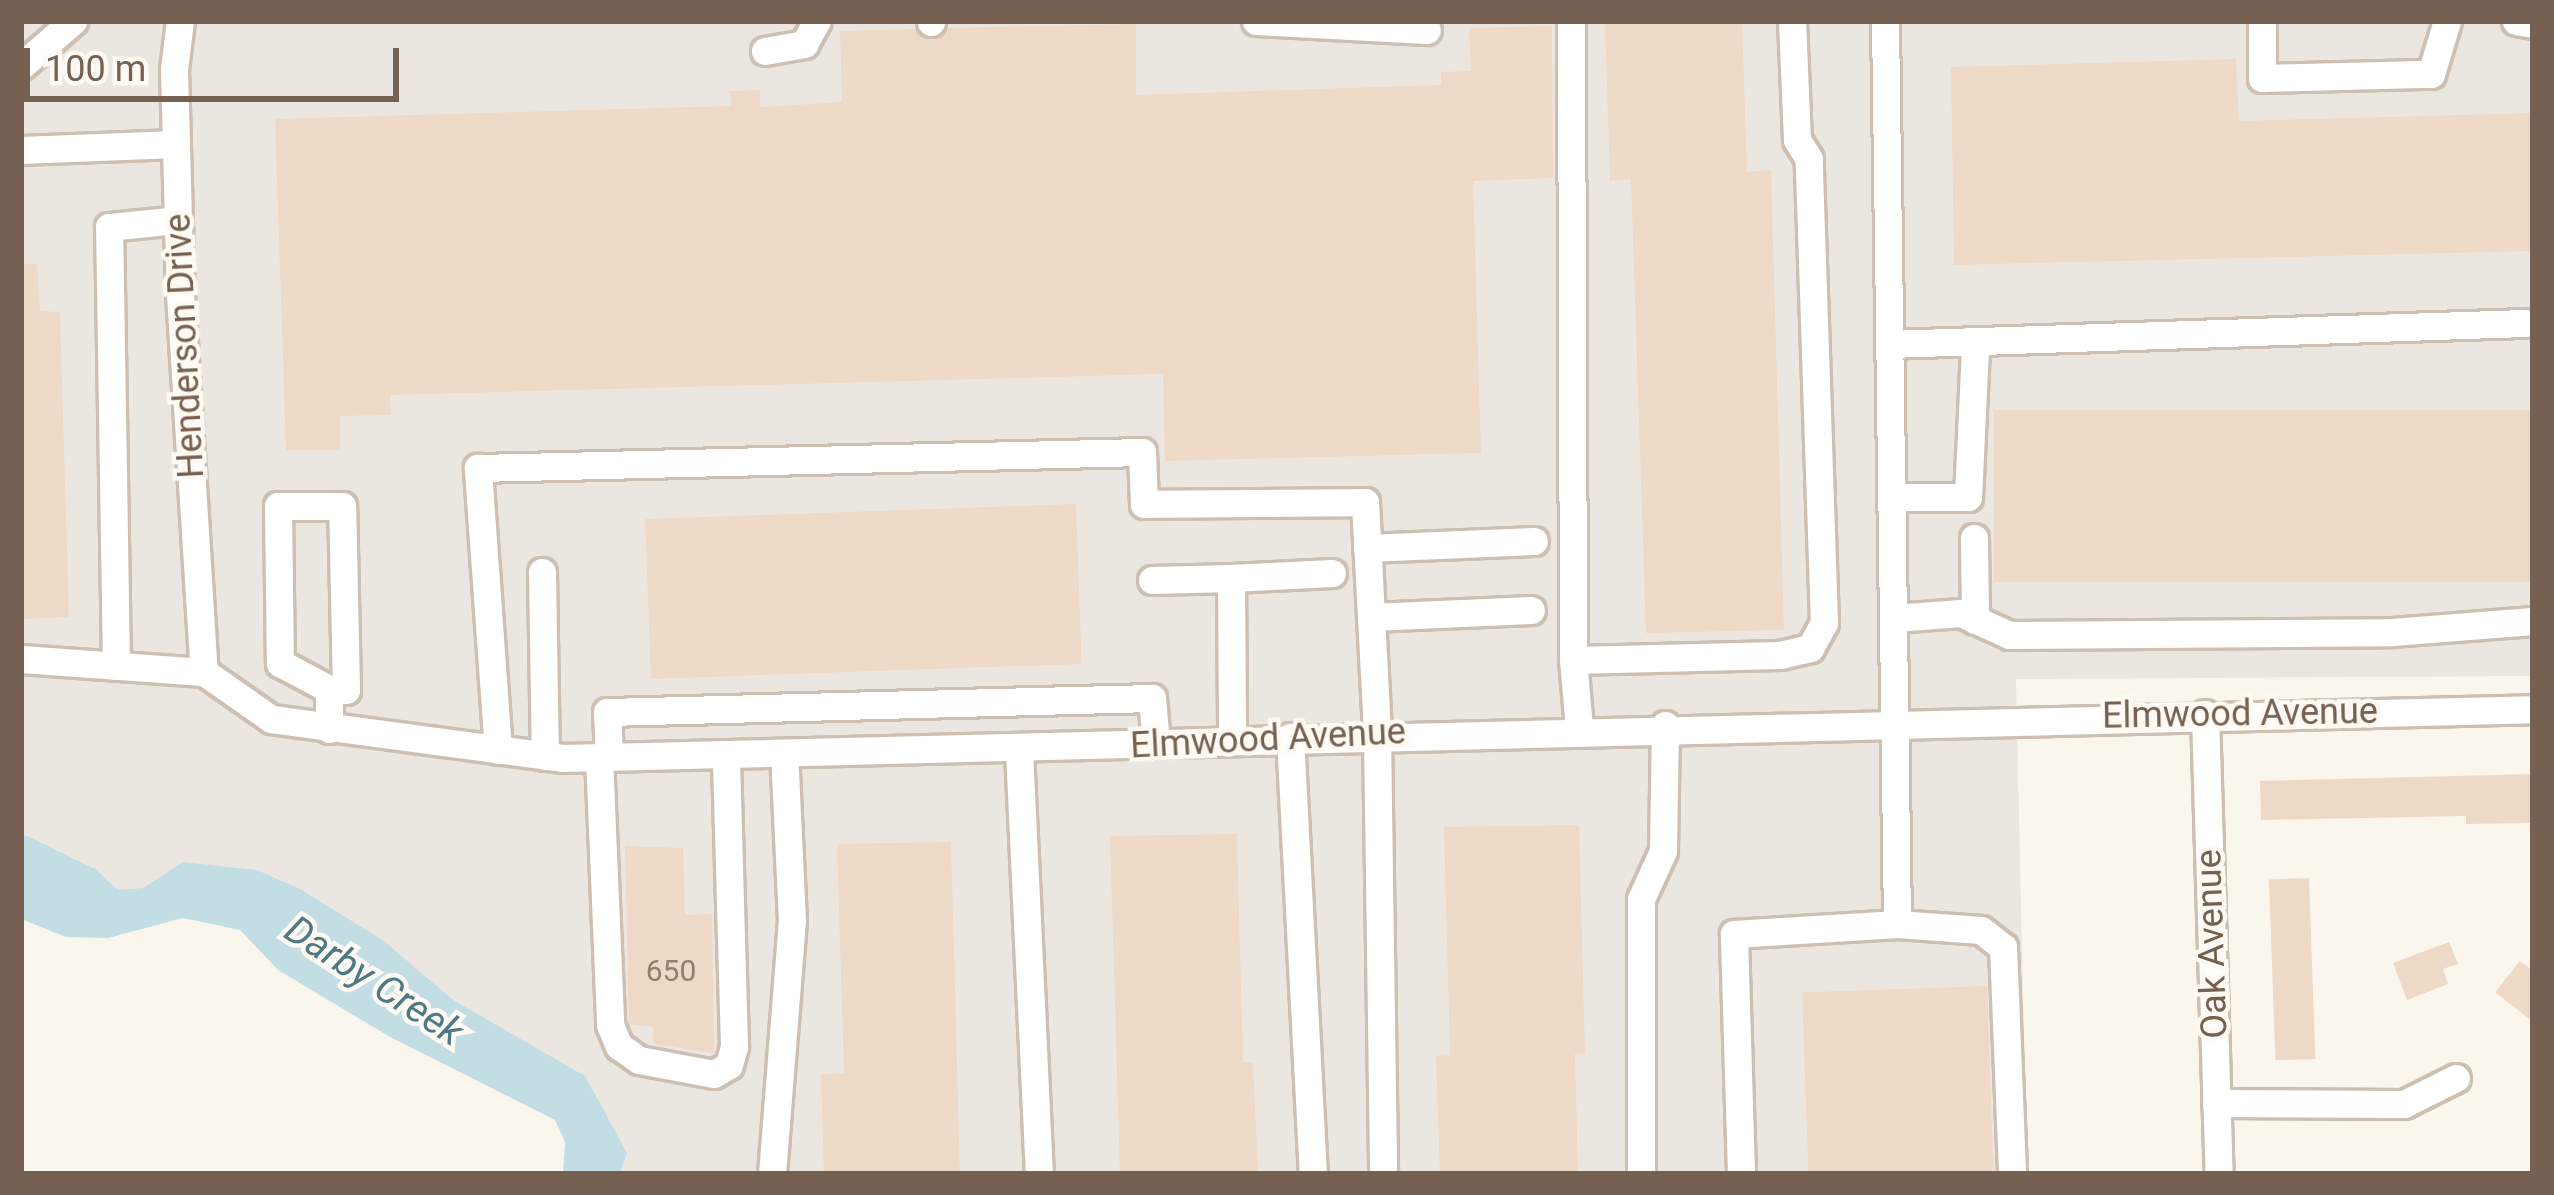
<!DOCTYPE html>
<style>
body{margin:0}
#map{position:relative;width:2554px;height:1195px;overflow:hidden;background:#fbf6ed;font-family:Roboto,sans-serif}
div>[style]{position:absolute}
.industrial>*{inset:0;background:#ece6e1}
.water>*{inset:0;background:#c2dde4}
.building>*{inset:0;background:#eed9c7;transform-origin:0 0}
.roads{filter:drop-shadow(3px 0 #cdc0b3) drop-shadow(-3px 0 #cdc0b3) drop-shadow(0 3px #cdc0b3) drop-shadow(0 -3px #cdc0b3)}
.minor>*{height:27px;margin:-13.5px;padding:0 13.5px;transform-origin:13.5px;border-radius:13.5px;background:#fff}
span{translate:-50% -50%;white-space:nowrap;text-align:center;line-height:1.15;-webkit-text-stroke:9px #fefaf3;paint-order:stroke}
.number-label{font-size:30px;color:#937e6e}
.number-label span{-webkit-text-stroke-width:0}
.street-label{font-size:36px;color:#756051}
.water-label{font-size:39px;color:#4c7985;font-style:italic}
.frame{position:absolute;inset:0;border:24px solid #756051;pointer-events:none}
.scale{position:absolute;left:24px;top:48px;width:375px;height:54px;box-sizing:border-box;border:6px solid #756051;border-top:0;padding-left:15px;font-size:36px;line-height:42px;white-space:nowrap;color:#756051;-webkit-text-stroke:9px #fefaf3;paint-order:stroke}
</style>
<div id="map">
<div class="industrial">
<div style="clip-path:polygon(21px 21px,2533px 21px,2533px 676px,2016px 679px,2027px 1174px,587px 1174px,580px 1103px,294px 924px,56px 902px,21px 879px)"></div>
</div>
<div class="water">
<div style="clip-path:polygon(21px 833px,95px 869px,118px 890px,143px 888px,183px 862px,257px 870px,300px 889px,384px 941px,453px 1000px,585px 1076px,627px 1153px,619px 1174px,563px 1174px,565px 1142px,555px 1120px,390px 1037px,278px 970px,240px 930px,183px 918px,108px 938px,66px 937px,21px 919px)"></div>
</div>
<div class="building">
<div style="clip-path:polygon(1605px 21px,1742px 21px,1747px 172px,1771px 170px,1784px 630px,1646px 633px,1631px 179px,1610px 181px)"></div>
<div style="clip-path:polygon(1136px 24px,1136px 95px,1441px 85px,1441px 72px,1471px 71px,1469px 28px,1552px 26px,1553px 178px,1473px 181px,1481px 453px,1165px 461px,1163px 374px,390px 395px,391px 415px,340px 416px,340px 450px,286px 450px,275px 119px,731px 106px,730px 91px,760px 90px,760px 107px,842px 102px,840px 31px,915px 29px,932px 40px,948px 28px)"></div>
<div style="clip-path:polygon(2236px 59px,2239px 121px,2533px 113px,2533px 251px,1954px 265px,1951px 67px)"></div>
<div style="clip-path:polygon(21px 264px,37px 264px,40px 311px,60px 312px,69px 617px,21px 619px)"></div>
<div style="left:2533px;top:410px;width:172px;height:539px;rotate:90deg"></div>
<div style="left:1076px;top:504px;width:160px;height:431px;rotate:88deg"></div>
<div style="clip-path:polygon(2533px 774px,2533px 823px,2466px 824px,2466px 816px,2261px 820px,2260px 781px)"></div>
<div style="clip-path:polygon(1579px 825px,1585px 1053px,1575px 1054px,1578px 1174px,1440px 1174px,1436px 1056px,1450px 1055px,1444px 827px)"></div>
<div style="clip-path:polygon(1237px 834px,1243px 1062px,1253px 1063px,1258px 1174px,1120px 1174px,1110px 836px)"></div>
<div style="clip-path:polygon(951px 842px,960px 1174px,824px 1174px,821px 1074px,844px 1073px,837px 844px)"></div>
<div style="clip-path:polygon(625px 846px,683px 848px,685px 915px,712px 914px,714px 1053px,654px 1044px,653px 1027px,629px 1024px)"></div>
<div style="left:2309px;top:878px;width:181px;height:40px;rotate:88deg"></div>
<div style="clip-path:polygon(2449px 942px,2458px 964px,2443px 969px,2448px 984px,2407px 1000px,2393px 963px)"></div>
<div style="clip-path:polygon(2520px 961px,2533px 971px,2533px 1022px,2495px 992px)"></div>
<div style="left:1987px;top:986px;width:188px;height:185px;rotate:88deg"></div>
</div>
<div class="roads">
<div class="minor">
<div style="left:180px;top:21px;width:48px;rotate:97.1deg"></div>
<div style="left:174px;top:69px;width:225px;rotate:88.5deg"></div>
<div style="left:180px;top:294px;width:379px;rotate:86.4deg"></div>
<div style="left:931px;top:21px;width:1px;rotate:90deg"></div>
<div style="left:1256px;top:21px;width:171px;rotate:3deg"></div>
<div style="left:1571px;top:21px;width:639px;rotate:89.82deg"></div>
<div style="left:2262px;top:21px;width:57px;rotate:90deg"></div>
<div style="left:2262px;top:78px;width:169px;rotate:-1.4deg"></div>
<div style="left:2431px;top:74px;width:55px;rotate:-73.2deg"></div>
<div style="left:2516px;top:21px;width:17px;rotate:10deg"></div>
<div style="left:765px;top:51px;width:40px;rotate:-10deg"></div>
<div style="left:804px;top:44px;width:26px;rotate:-61deg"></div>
<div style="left:21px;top:66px;width:69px;rotate:-40.9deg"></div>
<div style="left:21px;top:150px;width:155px;rotate:-2.2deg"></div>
<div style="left:1889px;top:344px;width:636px;rotate:-1.89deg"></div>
<div style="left:1892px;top:497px;width:76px"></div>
<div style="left:1968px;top:497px;width:150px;rotate:-87.3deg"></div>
<div style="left:1974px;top:538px;width:82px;rotate:89.3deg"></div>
<div style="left:1367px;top:548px;width:167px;rotate:-2.4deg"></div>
<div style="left:542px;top:572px;width:184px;rotate:89.1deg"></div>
<div style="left:1231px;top:578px;width:101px;rotate:-2.8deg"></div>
<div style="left:1152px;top:580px;width:79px;rotate:-1.5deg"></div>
<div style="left:1231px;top:578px;width:162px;rotate:89.6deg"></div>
<div style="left:1371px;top:617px;width:160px;rotate:-2.5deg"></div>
<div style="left:1894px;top:618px;width:67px;rotate:-4.3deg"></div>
<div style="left:1961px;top:613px;width:53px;rotate:24.6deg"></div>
<div style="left:2009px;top:635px;width:383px;rotate:-0.4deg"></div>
<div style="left:2392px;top:632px;width:141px;rotate:-4.5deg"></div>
<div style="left:21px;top:659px;width:183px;rotate:4.1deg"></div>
<div style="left:204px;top:672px;width:82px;rotate:35deg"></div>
<div style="left:271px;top:719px;width:294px;rotate:7.6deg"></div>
<div style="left:562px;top:758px;width:1972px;rotate:-1.42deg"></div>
<div style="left:116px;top:666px;width:439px;rotate:-90.9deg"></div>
<div style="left:109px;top:227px;width:69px;rotate:-5.8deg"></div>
<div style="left:2205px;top:714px;width:460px;rotate:88.3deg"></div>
<div style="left:1579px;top:728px;width:68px;rotate:-95deg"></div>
<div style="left:1573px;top:660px;width:207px;rotate:-1.4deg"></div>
<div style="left:1780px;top:655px;width:31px;rotate:-13deg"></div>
<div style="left:1810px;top:648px;width:29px;rotate:-61deg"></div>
<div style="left:1824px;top:623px;width:464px;rotate:-91.9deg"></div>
<div style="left:1809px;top:159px;width:22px;rotate:-122deg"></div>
<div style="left:1797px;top:140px;width:119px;rotate:-92.4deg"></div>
<div style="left:329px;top:729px;width:40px;rotate:-90deg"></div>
<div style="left:329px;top:689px;width:17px;rotate:3deg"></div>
<div style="left:346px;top:690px;width:184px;rotate:-91.2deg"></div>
<div style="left:342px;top:506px;width:64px;rotate:180deg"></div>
<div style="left:278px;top:506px;width:157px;rotate:89.3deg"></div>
<div style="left:280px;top:663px;width:55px;rotate:28deg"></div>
<div style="left:1290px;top:737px;width:438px;rotate:87deg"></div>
<div style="left:498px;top:750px;width:283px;rotate:-94.1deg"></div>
<div style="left:478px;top:468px;width:664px;rotate:-1.38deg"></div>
<div style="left:1142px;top:452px;width:52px;rotate:87.8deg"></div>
<div style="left:1144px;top:504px;width:221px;rotate:-0.5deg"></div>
<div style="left:1365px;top:502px;width:231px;rotate:87deg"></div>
<div style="left:1377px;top:733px;width:441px;rotate:89.2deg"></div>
<div style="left:1019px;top:751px;width:423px;rotate:87.3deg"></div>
<div style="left:599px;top:757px;width:268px;rotate:87.6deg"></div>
<div style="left:610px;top:1025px;width:23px;rotate:67deg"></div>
<div style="left:619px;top:1046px;width:24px;rotate:35deg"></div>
<div style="left:639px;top:1060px;width:76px;rotate:10.6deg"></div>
<div style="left:714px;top:1074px;width:17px;rotate:-31deg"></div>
<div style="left:729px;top:1065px;width:20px;rotate:-75deg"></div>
<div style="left:734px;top:1046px;width:292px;rotate:-91.6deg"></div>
<div style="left:609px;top:757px;width:45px;rotate:-92.5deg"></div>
<div style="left:607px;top:712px;width:545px;rotate:-1.47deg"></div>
<div style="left:1152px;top:698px;width:46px;rotate:85deg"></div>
<div style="left:1897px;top:924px;width:84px;rotate:4.1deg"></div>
<div style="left:1981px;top:930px;width:28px;rotate:38deg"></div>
<div style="left:2003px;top:947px;width:227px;rotate:87.7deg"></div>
<div style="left:2216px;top:1103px;width:188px;rotate:0.3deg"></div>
<div style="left:2404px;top:1104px;width:58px;rotate:-26.6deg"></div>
<div style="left:772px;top:1174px;width:254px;rotate:-85.5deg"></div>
<div style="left:792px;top:921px;width:168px;rotate:-92.7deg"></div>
<div style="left:1641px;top:1174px;width:275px;rotate:-90deg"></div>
<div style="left:1641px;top:899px;width:53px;rotate:-65.4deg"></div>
<div style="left:1663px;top:851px;width:126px;rotate:-89.1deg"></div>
<div style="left:1741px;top:1174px;width:240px;rotate:-91.7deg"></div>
<div style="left:1734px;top:934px;width:163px;rotate:-3.5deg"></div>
<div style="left:1897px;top:924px;width:903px;rotate:-90.76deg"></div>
</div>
</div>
<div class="number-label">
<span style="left:671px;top:971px">650</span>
</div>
<div class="street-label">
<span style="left:185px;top:346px;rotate:-93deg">Henderson Drive</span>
<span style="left:2240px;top:714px;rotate:-1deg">Elmwood Avenue</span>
<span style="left:1268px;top:739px;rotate:-3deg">Elmwood Avenue</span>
<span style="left:2212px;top:944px;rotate:-92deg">Oak Avenue</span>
</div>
<div class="water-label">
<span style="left:374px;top:981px;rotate:33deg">Darby Creek</span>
</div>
<div class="frame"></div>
<div class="scale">100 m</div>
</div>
